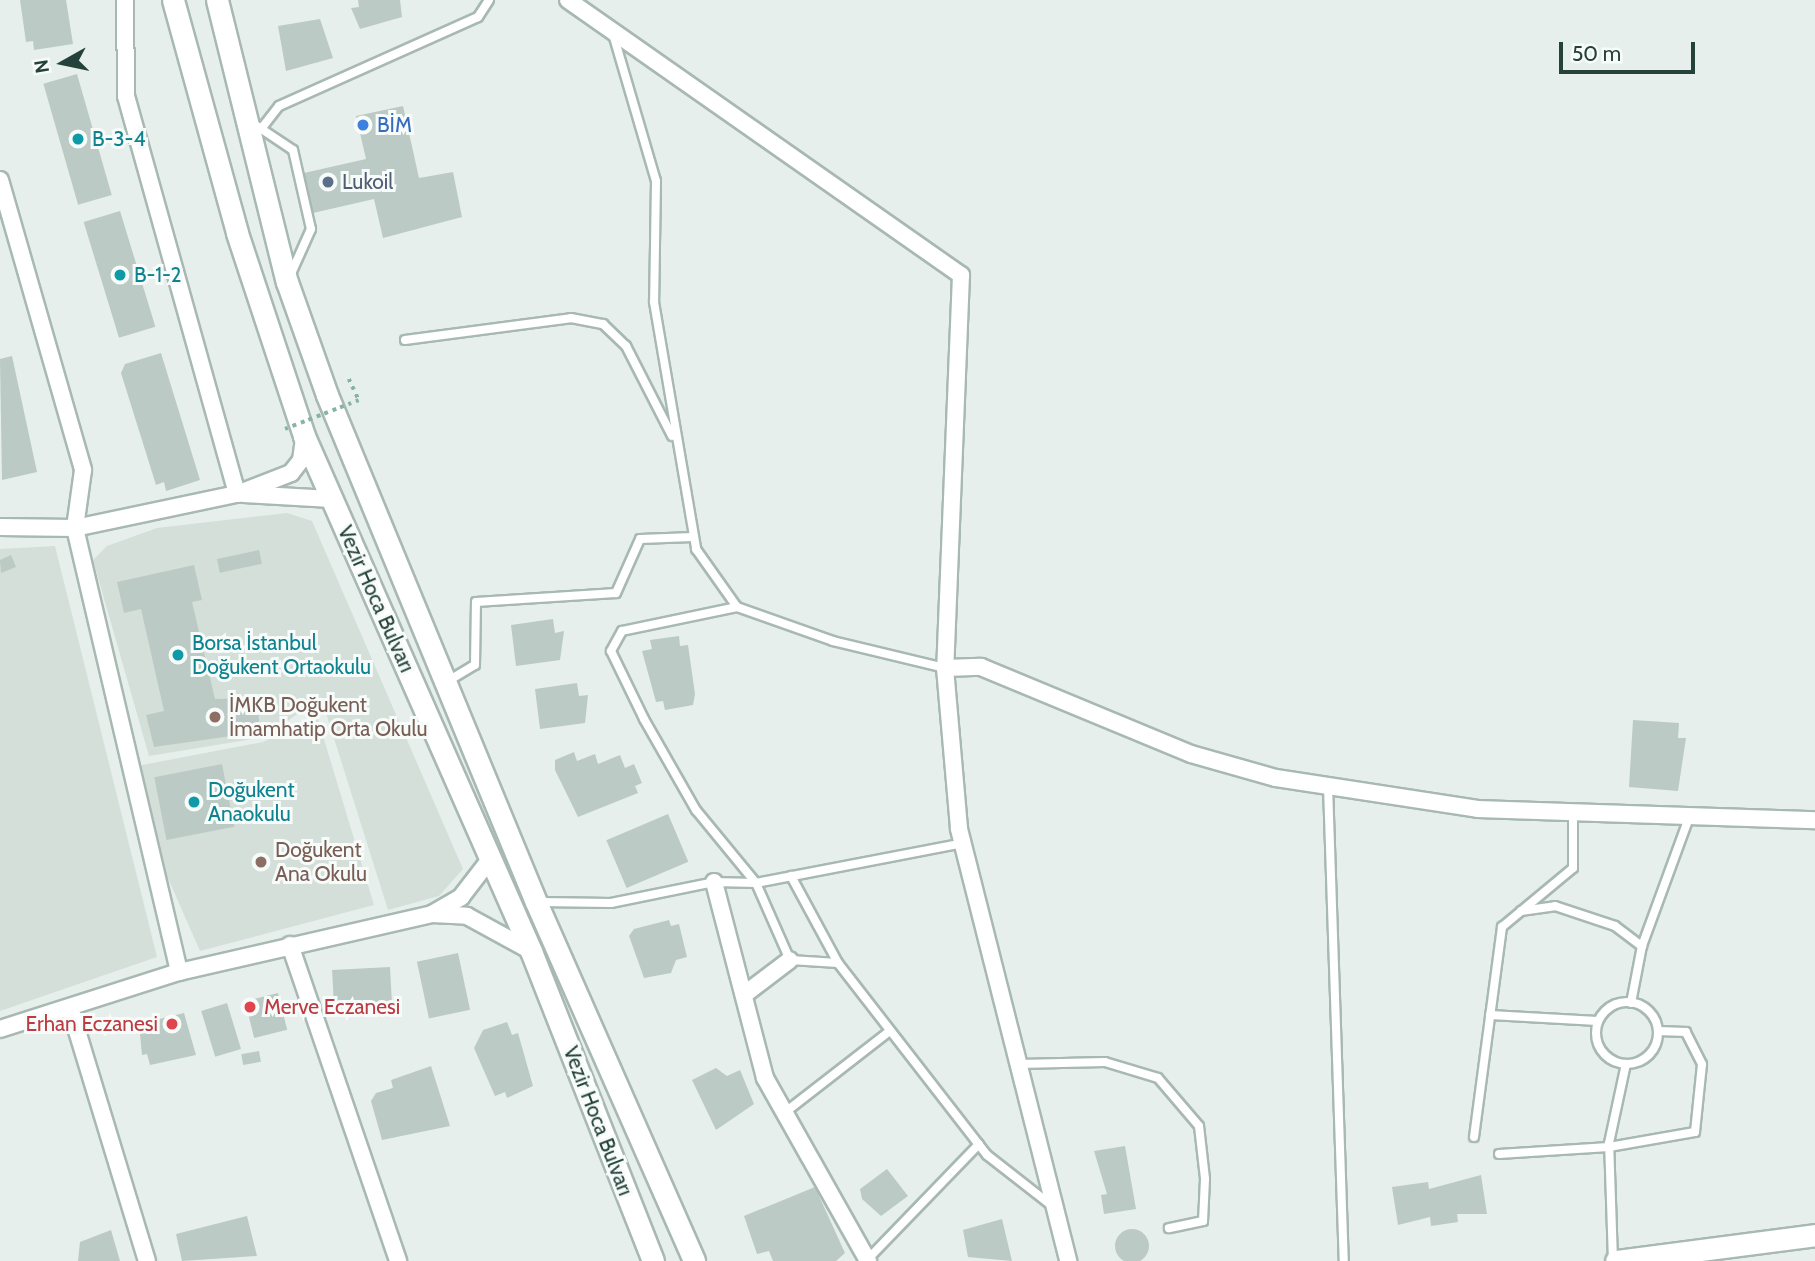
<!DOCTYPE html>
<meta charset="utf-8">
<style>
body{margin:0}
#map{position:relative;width:1815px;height:1261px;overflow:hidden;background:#e6efeb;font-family:Cabin,sans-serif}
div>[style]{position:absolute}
.built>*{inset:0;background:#d4dfda}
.building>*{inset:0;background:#bbcac4;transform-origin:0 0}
.round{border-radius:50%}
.path>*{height:3.5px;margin-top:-1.75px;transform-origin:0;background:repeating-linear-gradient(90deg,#86b3a5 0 3.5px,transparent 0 8.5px)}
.roads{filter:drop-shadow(2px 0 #a8b8b2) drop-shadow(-2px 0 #a8b8b2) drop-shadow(0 2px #a8b8b2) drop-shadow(0 -2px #a8b8b2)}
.lane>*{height:8px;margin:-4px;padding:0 4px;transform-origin:4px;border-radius:4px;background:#fff}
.lane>.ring{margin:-4px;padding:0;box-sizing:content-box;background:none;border:8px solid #fff;border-radius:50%}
.street>*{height:16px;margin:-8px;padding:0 8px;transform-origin:8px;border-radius:8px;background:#fff}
.secondary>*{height:21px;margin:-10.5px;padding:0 10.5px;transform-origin:10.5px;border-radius:10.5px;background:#fff}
.path-bridge>*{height:3.5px;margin-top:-1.75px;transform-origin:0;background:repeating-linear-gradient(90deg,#86b3a5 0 3.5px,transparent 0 8.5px)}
.dots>*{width:19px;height:19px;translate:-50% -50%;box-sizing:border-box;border:4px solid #f7fbf9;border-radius:50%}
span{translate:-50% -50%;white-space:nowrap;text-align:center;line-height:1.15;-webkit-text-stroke:6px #f7fbf9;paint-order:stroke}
.shop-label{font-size:21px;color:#366cbe}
.left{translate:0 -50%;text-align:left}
.culture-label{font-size:21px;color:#0d838f}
.service-label{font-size:21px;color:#4e5e75}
.street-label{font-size:21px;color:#24423a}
.education-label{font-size:21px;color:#785e54}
.health-label{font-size:21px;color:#be3a42}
.right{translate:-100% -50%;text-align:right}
.north{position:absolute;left:28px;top:28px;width:70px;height:70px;-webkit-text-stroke:5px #f7fbf9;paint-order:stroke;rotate:261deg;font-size:19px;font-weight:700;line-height:28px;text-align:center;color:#24423a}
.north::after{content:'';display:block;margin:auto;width:24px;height:32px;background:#24423a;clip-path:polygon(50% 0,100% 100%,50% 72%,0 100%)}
.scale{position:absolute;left:1559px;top:42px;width:136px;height:32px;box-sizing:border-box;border:4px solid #24423a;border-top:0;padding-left:9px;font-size:21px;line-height:24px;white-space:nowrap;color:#24423a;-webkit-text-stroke:5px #f7fbf9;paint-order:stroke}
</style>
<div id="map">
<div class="built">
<div style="clip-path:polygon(287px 513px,312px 521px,463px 869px,439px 896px,388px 910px,321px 697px,265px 737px,149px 756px,93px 560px,107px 546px,157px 528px)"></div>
<div style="clip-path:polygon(55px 546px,157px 957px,0 1011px,0 549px)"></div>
<div style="clip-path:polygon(317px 716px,374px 905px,200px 951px,142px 819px,137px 766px,263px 742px)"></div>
</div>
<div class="building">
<div style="clip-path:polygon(20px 0,66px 0,73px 44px,34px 50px,33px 41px,26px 42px)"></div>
<div style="clip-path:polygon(358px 0,400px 0,402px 17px,360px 29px,351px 8px,359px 7px)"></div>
<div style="clip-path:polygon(320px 19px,333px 58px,286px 71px,278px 26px)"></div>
<div style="left:77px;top:74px;width:126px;height:35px;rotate:74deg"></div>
<div style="clip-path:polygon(403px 106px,419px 178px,453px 172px,462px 217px,383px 238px,374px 199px,313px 213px,304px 173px,366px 159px,356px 116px)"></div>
<div style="left:120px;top:211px;width:121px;height:38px;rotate:73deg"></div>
<div style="clip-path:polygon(161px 353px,200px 480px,166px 491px,164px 482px,156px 485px,121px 373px,125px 364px)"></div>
<div style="clip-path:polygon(12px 356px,37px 472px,2px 480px,0 359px)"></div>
<div style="left:259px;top:550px;width:14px;height:43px;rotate:78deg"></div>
<div style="clip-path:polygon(11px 555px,16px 567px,1px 573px,0 560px)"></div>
<div style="clip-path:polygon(194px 565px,202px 600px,192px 602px,215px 699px,257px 698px,260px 732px,154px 747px,146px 715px,164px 711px,141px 609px,124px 613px,117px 582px)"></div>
<div style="clip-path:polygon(553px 619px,555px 633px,564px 631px,560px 660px,516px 666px,511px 625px)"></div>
<div style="clip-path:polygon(679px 636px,680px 646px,688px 645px,695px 694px,693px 705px,665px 710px,663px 701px,656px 702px,642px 651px,652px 649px,650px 640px)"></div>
<div style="clip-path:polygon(577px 683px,579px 696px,588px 695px,585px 723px,540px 729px,535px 689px)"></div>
<div style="clip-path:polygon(1633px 720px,1679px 723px,1678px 738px,1686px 738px,1678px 791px,1629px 787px)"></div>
<div style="clip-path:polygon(574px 752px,577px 761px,595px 754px,598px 764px,620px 755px,625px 768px,634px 764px,642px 783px,635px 786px,638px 793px,578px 817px,555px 770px,555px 760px)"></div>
<div style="left:222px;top:764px;width:64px;height:69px;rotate:79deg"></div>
<div style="left:668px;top:814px;width:52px;height:67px;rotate:67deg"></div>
<div style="clip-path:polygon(669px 920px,671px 926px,679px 924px,687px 957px,676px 960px,671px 973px,644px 978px,629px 936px,634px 929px)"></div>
<div style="left:458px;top:953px;width:58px;height:42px;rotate:78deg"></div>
<div style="left:390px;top:967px;width:38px;height:58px;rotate:87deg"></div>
<div style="left:278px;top:993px;width:38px;height:34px;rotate:76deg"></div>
<div style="left:227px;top:1003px;width:48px;height:27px;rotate:73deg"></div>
<div style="clip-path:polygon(184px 1013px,196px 1055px,150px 1065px,147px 1054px,142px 1055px,139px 1024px)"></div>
<div style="clip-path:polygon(507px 1022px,512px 1035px,518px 1033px,533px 1086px,507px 1098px,505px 1092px,495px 1096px,474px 1048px,483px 1030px)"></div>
<div style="left:259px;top:1051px;width:11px;height:18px;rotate:80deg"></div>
<div style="clip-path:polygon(431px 1066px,450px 1126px,382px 1140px,371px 1101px,376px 1093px,393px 1088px,391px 1080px)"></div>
<div style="clip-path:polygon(716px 1068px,727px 1076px,740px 1070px,754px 1104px,716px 1130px,692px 1080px)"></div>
<div style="clip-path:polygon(1125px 1146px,1136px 1209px,1104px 1214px,1101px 1195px,1107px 1194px,1094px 1151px)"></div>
<div style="clip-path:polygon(887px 1169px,908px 1196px,881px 1216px,862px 1199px,860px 1189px)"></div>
<div style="clip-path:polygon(1481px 1175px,1487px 1214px,1457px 1214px,1458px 1222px,1431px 1226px,1430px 1217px,1398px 1225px,1392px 1187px,1428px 1182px,1429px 1189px)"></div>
<div style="clip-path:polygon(815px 1187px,845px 1253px,836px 1261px,773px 1261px,769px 1251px,757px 1254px,744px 1216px)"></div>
<div style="clip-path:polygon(247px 1216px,257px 1256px,182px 1261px,176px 1234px)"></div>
<div style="clip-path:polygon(1002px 1219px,1012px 1261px,968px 1257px,963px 1230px)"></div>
<div class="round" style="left:1115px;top:1229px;width:34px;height:34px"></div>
<div style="clip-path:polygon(111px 1230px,120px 1261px,78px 1261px,80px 1242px)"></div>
</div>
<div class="path">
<div style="left:349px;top:379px;width:23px;rotate:65deg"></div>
</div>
<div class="roads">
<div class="lane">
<div style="left:613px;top:34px;width:153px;rotate:73.7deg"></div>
<div style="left:656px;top:181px;width:121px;rotate:90.9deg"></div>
<div style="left:654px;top:302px;width:251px;rotate:80.3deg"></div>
<div style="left:696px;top:549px;width:71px;rotate:54.7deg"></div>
<div style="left:737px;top:607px;width:102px;rotate:19.5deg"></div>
<div style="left:833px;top:641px;width:115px;rotate:13.6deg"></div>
<div style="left:257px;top:126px;width:43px;rotate:33.7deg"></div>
<div style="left:293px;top:150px;width:81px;rotate:77.2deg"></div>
<div style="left:311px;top:229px;width:51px;rotate:114.1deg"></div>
<div style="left:261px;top:129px;width:29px;rotate:-52deg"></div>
<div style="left:279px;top:106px;width:218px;rotate:-24.1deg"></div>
<div style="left:478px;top:17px;width:20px;rotate:-57deg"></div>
<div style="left:405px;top:340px;width:167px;rotate:-7.5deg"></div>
<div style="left:571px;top:318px;width:33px;rotate:11deg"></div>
<div style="left:603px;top:324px;width:32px;rotate:44deg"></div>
<div style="left:626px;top:346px;width:101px;rotate:62.9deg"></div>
<div style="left:737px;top:607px;width:117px;rotate:168.2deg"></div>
<div style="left:622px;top:631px;width:23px;rotate:119deg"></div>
<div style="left:611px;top:651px;width:76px;rotate:64.1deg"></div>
<div style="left:644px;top:719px;width:105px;rotate:60.3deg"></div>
<div style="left:696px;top:810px;width:94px;rotate:50.6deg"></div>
<div style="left:756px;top:883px;width:84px;rotate:66.2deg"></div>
<div style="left:790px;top:960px;width:48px;rotate:3.6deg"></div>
<div style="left:838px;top:963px;width:243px;rotate:52.2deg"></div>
<div style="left:987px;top:1155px;width:81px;rotate:38deg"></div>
<div style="left:448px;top:681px;width:31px;rotate:-31deg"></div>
<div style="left:475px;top:665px;width:63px;rotate:-89.1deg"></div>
<div style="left:476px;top:602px;width:140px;rotate:-3.7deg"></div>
<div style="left:616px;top:593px;width:59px;rotate:-66deg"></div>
<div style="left:640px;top:539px;width:53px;rotate:-2.2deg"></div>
<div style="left:1328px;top:786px;width:475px;rotate:88.1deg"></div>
<div style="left:791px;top:876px;width:99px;rotate:61.6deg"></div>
<div style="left:539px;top:902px;width:72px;rotate:0.8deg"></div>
<div style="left:611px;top:903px;width:105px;rotate:-11.5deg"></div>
<div style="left:714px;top:882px;width:42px;rotate:1.4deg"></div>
<div style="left:756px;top:883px;width:211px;rotate:-10.9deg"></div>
<div style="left:1521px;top:911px;width:34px;rotate:-8deg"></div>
<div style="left:1555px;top:906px;width:63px;rotate:18.4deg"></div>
<div style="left:1615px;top:926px;width:34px;rotate:37deg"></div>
<div class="ring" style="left:1596px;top:1002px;width:54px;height:54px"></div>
<div style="left:1631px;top:1003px;width:58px;rotate:-79.1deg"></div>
<div style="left:1642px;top:946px;width:140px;rotate:-69.9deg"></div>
<div style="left:1490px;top:1015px;width:108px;rotate:3.2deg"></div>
<div style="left:1019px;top:1064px;width:86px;rotate:-1.3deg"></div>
<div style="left:1105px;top:1062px;width:55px;rotate:16.8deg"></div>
<div style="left:1158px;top:1078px;width:63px;rotate:49.5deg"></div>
<div style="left:1199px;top:1126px;width:53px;rotate:83.5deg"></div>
<div style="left:1205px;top:1179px;width:42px;rotate:92.7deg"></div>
<div style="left:1203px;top:1221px;width:35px;rotate:168deg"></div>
<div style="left:788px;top:1110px;width:129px;rotate:-37.8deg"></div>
<div style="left:1474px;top:1137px;width:212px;rotate:-82.4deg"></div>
<div style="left:1502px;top:927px;width:92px;rotate:-39.7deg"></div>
<div style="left:1573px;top:868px;width:57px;rotate:-90deg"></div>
<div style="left:1499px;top:1154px;width:110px;rotate:-3.6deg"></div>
<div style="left:1609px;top:1147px;width:87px;rotate:-9.9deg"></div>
<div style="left:1695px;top:1132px;width:68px;rotate:-84.1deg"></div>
<div style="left:1702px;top:1064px;width:36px;rotate:-117deg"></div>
<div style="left:1686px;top:1032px;width:28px;rotate:-178deg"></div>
<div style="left:867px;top:1260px;width:161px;rotate:-46deg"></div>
<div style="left:1613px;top:1261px;width:118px;rotate:-91.9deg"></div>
<div style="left:1609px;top:1143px;width:81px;rotate:-77.9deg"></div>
</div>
<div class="street">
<div style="left:125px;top:0;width:96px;rotate:89.4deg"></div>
<div style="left:126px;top:96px;width:413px;rotate:74.4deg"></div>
<div style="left:568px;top:0;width:480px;rotate:35deg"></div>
<div style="left:961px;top:275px;width:393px;rotate:92.3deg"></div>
<div style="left:945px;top:668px;width:162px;rotate:85deg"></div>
<div style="left:959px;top:829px;width:446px;rotate:75.8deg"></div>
<div style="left:0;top:180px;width:302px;rotate:74deg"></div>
<div style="left:83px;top:470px;width:59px;rotate:97.9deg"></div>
<div style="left:75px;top:528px;width:456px;rotate:76.8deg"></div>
<div style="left:243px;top:494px;width:89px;rotate:3.2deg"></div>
<div style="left:0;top:527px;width:75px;rotate:0.8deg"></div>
<div style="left:75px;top:528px;width:166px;rotate:-11.9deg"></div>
<div style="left:237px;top:494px;width:58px;rotate:-21.3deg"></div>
<div style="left:291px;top:473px;width:16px;rotate:-52deg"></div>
<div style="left:301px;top:460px;width:22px;rotate:-82deg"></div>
<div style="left:945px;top:668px;width:36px;rotate:-2deg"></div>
<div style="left:981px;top:667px;width:227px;rotate:22.5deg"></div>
<div style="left:1191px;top:754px;width:88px;rotate:15.8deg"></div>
<div style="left:1276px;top:778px;width:204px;rotate:8.7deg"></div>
<div style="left:1478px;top:809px;width:337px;rotate:1.9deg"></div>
<div style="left:714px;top:882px;width:203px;rotate:75.4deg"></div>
<div style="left:765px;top:1078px;width:210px;rotate:60.6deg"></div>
<div style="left:432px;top:914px;width:34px;rotate:-30deg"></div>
<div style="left:461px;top:897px;width:49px;rotate:-52.4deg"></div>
<div style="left:290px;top:945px;width:334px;rotate:71.1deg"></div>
<div style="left:745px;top:994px;width:56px;rotate:-37.1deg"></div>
<div style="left:71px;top:1011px;width:261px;rotate:73.1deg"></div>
<div style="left:0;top:1029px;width:188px;rotate:-17.7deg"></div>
<div style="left:179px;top:972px;width:260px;rotate:-12.9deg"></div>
<div style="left:432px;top:914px;width:35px;rotate:3deg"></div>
<div style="left:467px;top:916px;width:73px;rotate:28.7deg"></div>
</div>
<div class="secondary">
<div style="left:173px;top:0;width:242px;rotate:74.6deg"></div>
<div style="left:237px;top:233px;width:214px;rotate:71.7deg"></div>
<div style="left:304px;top:436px;width:563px;rotate:66.21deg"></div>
<div style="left:531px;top:951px;width:333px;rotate:68.5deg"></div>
<div style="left:217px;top:0;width:291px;rotate:76.1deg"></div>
<div style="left:287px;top:282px;width:120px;rotate:70.5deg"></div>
<div style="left:327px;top:395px;width:548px;rotate:67.6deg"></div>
<div style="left:536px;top:902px;width:392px;rotate:66.2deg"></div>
<div style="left:1616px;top:1261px;width:201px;rotate:-7.4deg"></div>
</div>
</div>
<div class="path-bridge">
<div style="left:285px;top:429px;width:79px;rotate:-21.4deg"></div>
</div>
<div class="dots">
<div style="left:363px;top:125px;background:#3f7fe0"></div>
<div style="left:78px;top:139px;background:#0f9aa8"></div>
<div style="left:328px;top:182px;background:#5c6f8a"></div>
<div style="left:120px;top:275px;background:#0f9aa8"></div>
<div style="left:178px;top:655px;background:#0f9aa8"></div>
<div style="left:215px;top:717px;background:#8d6e63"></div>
<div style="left:194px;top:802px;background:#0f9aa8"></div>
<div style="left:261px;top:862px;background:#8d6e63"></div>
<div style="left:250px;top:1007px;background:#e0444e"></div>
<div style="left:172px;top:1024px;background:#e0444e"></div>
</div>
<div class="shop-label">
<span class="left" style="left:377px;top:125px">BİM</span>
</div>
<div class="culture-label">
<span class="left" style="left:92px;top:139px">B-3-4</span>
<span class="left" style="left:134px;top:275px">B-1-2</span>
<span class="left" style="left:192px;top:655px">Borsa İstanbul<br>Doğukent Ortaokulu</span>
<span class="left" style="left:208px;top:802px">Doğukent<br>Anaokulu</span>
</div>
<div class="service-label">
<span class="left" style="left:342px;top:182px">Lukoil</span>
</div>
<div class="street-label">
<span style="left:376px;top:599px;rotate:66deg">Vezir Hoca Bulvarı</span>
<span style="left:598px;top:1121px;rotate:69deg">Vezir Hoca Bulvarı</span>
</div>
<div class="education-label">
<span class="left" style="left:229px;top:717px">İMKB Doğukent<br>İmamhatip Orta Okulu</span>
<span class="left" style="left:275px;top:862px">Doğukent<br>Ana Okulu</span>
</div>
<div class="health-label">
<span class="left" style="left:264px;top:1007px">Merve Eczanesi</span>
<span class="right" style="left:158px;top:1024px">Erhan Eczanesi</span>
</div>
<div class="north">N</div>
<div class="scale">50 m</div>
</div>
